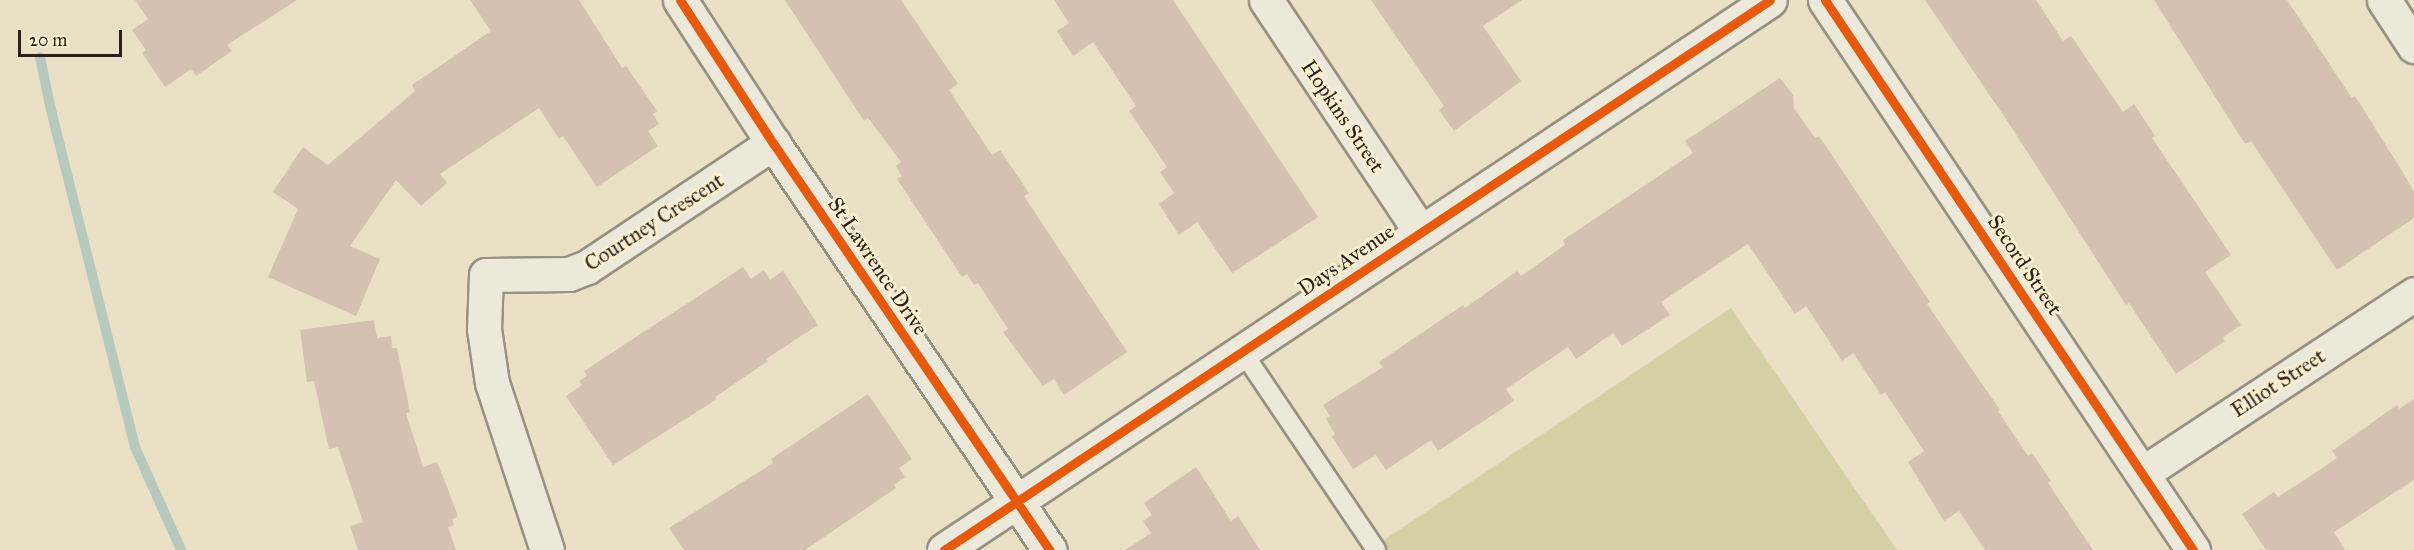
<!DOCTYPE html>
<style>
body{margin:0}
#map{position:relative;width:2414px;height:550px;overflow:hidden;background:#e9e0c6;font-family:"IM FELL Great Primer",serif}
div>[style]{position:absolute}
.green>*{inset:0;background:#d4d0a6}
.stream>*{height:10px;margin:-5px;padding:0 5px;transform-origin:5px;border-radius:5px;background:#b7c8bd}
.building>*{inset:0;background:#d4c1b1}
.roads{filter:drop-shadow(2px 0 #979182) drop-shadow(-2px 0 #979182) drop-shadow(0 2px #979182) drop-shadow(0 -2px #979182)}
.service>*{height:18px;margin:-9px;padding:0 9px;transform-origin:9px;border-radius:9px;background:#ece8da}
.minor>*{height:33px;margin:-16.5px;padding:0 16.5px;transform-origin:16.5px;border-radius:16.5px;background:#ece8da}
.cycleway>*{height:9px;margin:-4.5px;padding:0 4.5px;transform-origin:4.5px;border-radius:4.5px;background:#e8590c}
span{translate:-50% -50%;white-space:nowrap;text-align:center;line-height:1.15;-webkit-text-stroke:6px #faefd1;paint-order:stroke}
.street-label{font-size:21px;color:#2b2118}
.scale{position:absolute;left:18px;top:30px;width:104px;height:27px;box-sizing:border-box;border:3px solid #2b2118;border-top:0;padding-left:8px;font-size:18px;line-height:21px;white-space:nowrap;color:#2b2118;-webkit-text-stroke:4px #faefd1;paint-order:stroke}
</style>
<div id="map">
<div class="green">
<div style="clip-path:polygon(1731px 308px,1897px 550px,1369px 550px)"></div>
</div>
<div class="stream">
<div style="left:40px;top:57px;width:54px;rotate:78.3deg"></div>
<div style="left:51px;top:110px;width:347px;rotate:76deg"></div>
<div style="left:135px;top:447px;width:113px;rotate:65.9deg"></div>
</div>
<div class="building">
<div style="clip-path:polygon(135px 0,297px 0,227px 45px,232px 51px,196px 76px,191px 69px,165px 87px,142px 53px,146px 50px,132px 30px,148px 19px)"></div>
<div style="clip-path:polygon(470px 0,579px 0,622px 68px,626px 66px,657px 111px,653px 114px,659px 124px,648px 131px,658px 146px,597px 187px,563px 136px,559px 139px,539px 108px,440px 174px,447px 183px,421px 206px,396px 180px,350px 246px,380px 259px,356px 316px,268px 277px,298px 209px,273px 192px,303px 147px,328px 165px,415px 91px,412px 85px,491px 31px)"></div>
<div style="clip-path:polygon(785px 0,901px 0,958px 84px,949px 90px,992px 155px,1000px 150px,1029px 193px,1024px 196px,1127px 352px,1064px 395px,1054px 379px,1043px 386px,1003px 332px,1008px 329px,978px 283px,974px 285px,967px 274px,962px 277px,897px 179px,902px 176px,896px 166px,901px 162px,868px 118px,864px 121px)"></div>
<div style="clip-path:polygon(1054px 0,1173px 0,1318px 217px,1232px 273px,1197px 222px,1179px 235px,1159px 204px,1174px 193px,1160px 172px,1167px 167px,1129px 111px,1136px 106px,1093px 42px,1073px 56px,1057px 31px,1069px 23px)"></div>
<div style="clip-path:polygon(1371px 0,1522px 0,1483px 26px,1521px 81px,1454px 131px,1439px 110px,1444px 106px)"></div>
<div style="clip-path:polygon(1925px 0,2036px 0,2063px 41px,2071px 36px,2123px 112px,2134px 104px,2155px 136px,2152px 138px,2231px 255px,2205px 272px,2241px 325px,2222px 338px,2225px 341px,2176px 374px,2129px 303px,2126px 305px,2008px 122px)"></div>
<div style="clip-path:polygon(2154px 0,2287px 0,2352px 98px,2355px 96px,2402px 171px,2414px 192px,2414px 218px,2337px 270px,2251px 141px,2245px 144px)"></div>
<div style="clip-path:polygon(1780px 78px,1793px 95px,1794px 108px,1815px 138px,1819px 136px,1930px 302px,1927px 304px,2000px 410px,1998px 411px,2028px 456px,2032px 453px,2051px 481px,2048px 483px,2093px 550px,1985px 550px,1959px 511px,1944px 521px,1908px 462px,1924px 451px,1885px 392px,1881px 395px,1853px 353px,1842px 361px,1806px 306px,1795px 314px,1748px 244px,1661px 302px,1670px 315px,1622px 346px,1613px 333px,1576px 359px,1568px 347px,1506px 389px,1514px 401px,1438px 451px,1431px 440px,1386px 470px,1376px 455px,1353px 469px,1332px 437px,1335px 434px,1326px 419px,1330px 416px,1323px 405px,1383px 367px,1379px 362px,1463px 305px,1465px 308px,1517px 271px,1521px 276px,1565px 245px,1563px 240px,1693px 153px,1685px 141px)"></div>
<div style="clip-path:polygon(743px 267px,751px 279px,764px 270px,770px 280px,783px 271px,818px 325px,766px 359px,768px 361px,715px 397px,717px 399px,613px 465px,566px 396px,582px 385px,579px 381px,587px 376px,584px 371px)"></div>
<div style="clip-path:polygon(374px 320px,377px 338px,391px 336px,392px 348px,397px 348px,410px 412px,406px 413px,423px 467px,437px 462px,449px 492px,458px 517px,452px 519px,454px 525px,448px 527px,456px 550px,358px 550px,350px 526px,363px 522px,338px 447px,329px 449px,314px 381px,307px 382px,300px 330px)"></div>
<div style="clip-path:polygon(868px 394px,912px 459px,899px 468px,905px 477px,894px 485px,896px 488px,805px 550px,684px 550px,669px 528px,773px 463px,771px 459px)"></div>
<div style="clip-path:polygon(2414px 399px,2414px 480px,2334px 532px,2345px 550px,2266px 550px,2242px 514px,2274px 492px,2278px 497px,2309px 477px,2337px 458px,2332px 451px,2397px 405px,2399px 409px)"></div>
<div style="clip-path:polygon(1196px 467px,1231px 521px,1238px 516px,1260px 550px,1125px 550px,1151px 533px,1143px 521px,1152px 515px,1144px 503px)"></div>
</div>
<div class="roads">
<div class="service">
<div style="left:1242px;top:351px;width:240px;rotate:56deg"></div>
</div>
<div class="minor">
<div style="left:680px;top:0;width:171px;rotate:57deg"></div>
<div style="left:773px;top:143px;width:492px;rotate:55.8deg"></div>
<div style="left:1266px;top:0;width:279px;rotate:56.3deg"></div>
<div style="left:1825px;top:0;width:662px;rotate:56.21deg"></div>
<div style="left:2384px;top:0;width:55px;rotate:56.9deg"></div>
<div style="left:2143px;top:473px;width:325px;rotate:-33.4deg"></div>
<div style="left:547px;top:550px;width:176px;rotate:-108.2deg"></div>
<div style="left:492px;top:383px;width:55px;rotate:-98.4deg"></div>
<div style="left:484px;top:329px;width:54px;rotate:-87.9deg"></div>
<div style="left:486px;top:275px;width:83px;rotate:-0.7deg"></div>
<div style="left:569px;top:274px;width:19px;rotate:-21deg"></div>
<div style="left:587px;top:267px;width:224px;rotate:-33.7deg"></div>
<div style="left:944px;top:550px;width:992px;rotate:-33.66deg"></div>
</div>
</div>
<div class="cycleway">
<div style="left:680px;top:0;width:171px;rotate:57deg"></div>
<div style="left:773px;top:143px;width:492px;rotate:55.8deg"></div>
<div style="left:1825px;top:0;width:662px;rotate:56.21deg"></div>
<div style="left:944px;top:550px;width:992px;rotate:-33.66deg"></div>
</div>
<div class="street-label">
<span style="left:1343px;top:116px;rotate:56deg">Hopkins Street</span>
<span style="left:654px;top:222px;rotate:-33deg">Courtney Crescent</span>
<span style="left:1346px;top:260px;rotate:-34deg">Days Avenue</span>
<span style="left:2025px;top:265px;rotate:56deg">Secord Street</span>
<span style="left:878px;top:266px;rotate:56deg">St Lawrence Drive</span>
<span style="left:2278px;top:383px;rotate:-33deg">Elliot Street</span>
</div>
<div class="scale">20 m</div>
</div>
